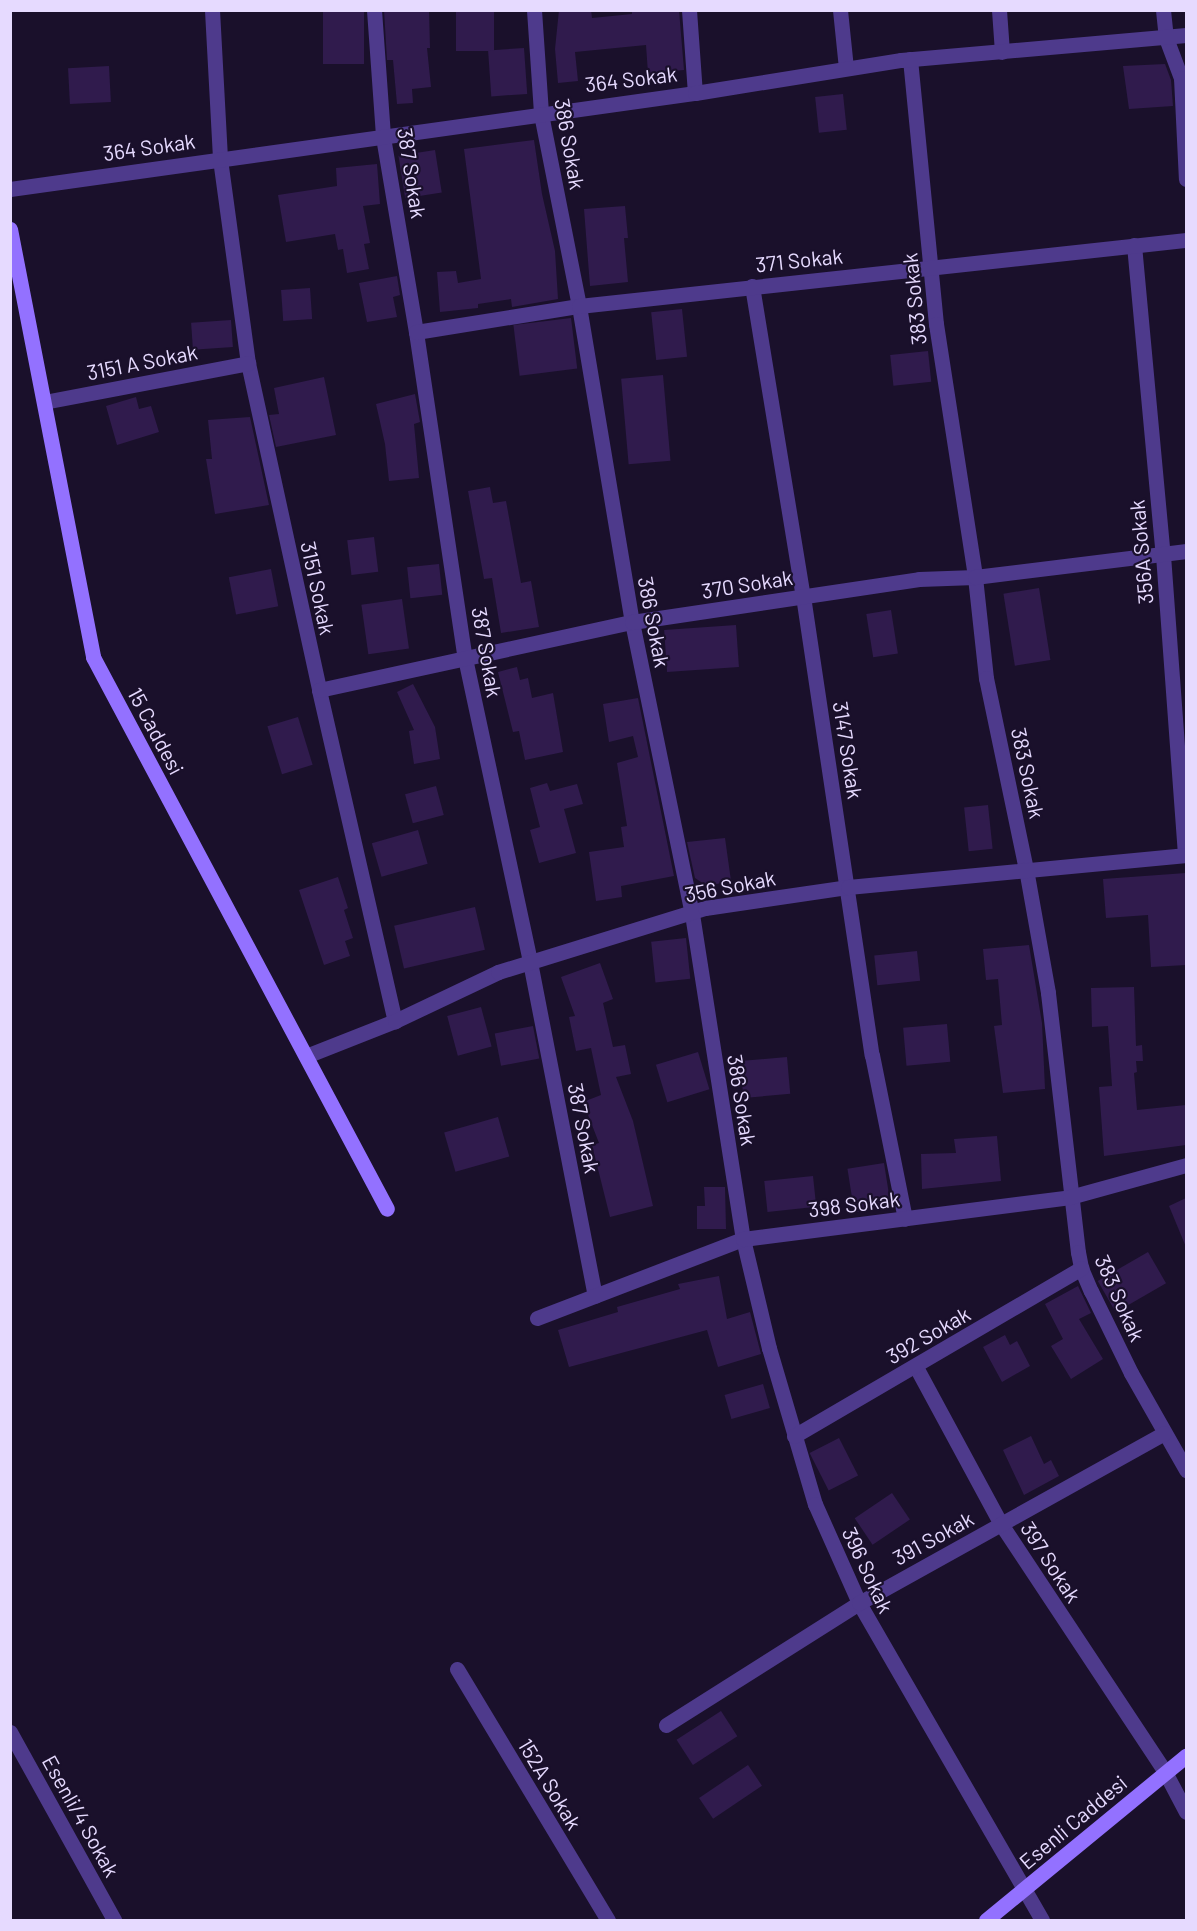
<!DOCTYPE html>
<style>
body{margin:0}
#map{position:relative;width:1197px;height:1931px;overflow:hidden;background:#1a102b;font-family:Barlow,sans-serif}
div>[style]{position:absolute}
.building>*{inset:0;background:#301b4d;transform-origin:0 0}
.street>*{height:15px;margin:-7.5px;padding:0 7.5px;transform-origin:7.5px;border-radius:7.5px;background:#4e3a8c}
.secondary>*{height:15px;margin:-7.5px;padding:0 7.5px;transform-origin:7.5px;border-radius:7.5px;background:#9371ff}
span{translate:-50% -50%;white-space:nowrap;text-align:center;line-height:1.15;-webkit-text-stroke:4.5px #1a102b;paint-order:stroke}
.street-label{font-size:21px;color:#e6daff}
.frame{position:absolute;inset:0;border:12px solid #e6daff;pointer-events:none}
</style>
<div id="map">
<div class="building">
<div style="left:323px;top:10px;width:41px;height:54px"></div>
<div style="clip-path:polygon(384px 10px,429px 10px,430px 48px,427px 48px,431px 87px,412px 89px,413px 103px,397px 104px,393px 60px,387px 60px)"></div>
<div style="left:456px;top:10px;width:38px;height:41px"></div>
<div style="clip-path:polygon(559px 10px,591px 10px,592px 18px,632px 14px,632px 10px,679px 10px,684px 70px,648px 73px,646px 45px,575px 52px,578px 81px,558px 83px,555px 49px)"></div>
<div style="left:524px;top:48px;width:46px;height:36px;rotate:86deg"></div>
<div style="clip-path:polygon(1165px 64px,1171px 80px,1173px 106px,1129px 109px,1123px 66px)"></div>
<div style="left:109px;top:66px;width:36px;height:41px;rotate:87deg"></div>
<div style="left:843px;top:94px;width:36px;height:28px;rotate:84deg"></div>
<div style="clip-path:polygon(534px 140px,542px 194px,555px 251px,558px 299px,512px 307px,511px 299px,478px 304px,478px 308px,440px 312px,437px 272px,456px 271px,458px 283px,481px 279px,464px 149px)"></div>
<div style="left:435px;top:150px;width:43px;height:37px;rotate:81deg"></div>
<div style="clip-path:polygon(377px 164px,380px 204px,363px 206px,370px 243px,364px 244px,369px 269px,347px 273px,343px 249px,338px 250px,335px 234px,286px 242px,278px 195px,337px 186px,336px 168px)"></div>
<div style="clip-path:polygon(625px 206px,628px 238px,624px 238px,628px 282px,590px 286px,584px 209px)"></div>
<div style="clip-path:polygon(397px 276px,400px 295px,393px 297px,397px 317px,367px 322px,359px 283px)"></div>
<div style="left:310px;top:288px;width:31px;height:29px;rotate:86deg"></div>
<div style="left:682px;top:309px;width:48px;height:31px;rotate:84deg"></div>
<div style="left:571px;top:318px;width:51px;height:58px;rotate:83deg"></div>
<div style="left:231px;top:320px;width:27px;height:40px;rotate:86deg"></div>
<div style="left:928px;top:351px;width:31px;height:38px;rotate:84deg"></div>
<div style="left:663px;top:375px;width:86px;height:42px;rotate:85deg"></div>
<div style="clip-path:polygon(324px 377px,336px 435px,276px 447px,269px 415px,279px 414px,274px 388px)"></div>
<div style="clip-path:polygon(415px 394px,420px 422px,414px 424px,419px 478px,389px 481px,385px 444px,376px 404px)"></div>
<div style="clip-path:polygon(136px 397px,139px 409px,151px 406px,159px 432px,117px 445px,106px 406px)"></div>
<div style="clip-path:polygon(250px 417px,269px 505px,215px 514px,206px 459px,212px 459px,208px 420px)"></div>
<div style="clip-path:polygon(490px 487px,493px 503px,506px 501px,521px 583px,531px 581px,539px 627px,501px 633px,492px 578px,484px 579px,468px 491px)"></div>
<div style="left:374px;top:537px;width:35px;height:27px;rotate:83deg"></div>
<div style="left:439px;top:564px;width:31px;height:32px;rotate:84deg"></div>
<div style="left:271px;top:569px;width:38px;height:43px;rotate:79deg"></div>
<div style="left:1039px;top:588px;width:73px;height:36px;rotate:81deg"></div>
<div style="left:402px;top:599px;width:50px;height:41px;rotate:82deg"></div>
<div style="left:891px;top:610px;width:44px;height:25px;rotate:81deg"></div>
<div style="left:736px;top:625px;width:42px;height:72px;rotate:86deg"></div>
<div style="clip-path:polygon(517px 667px,520px 680px,528px 678px,532px 698px,553px 693px,563px 752px,525px 760px,519px 731px,513px 732px,498px 672px)"></div>
<div style="clip-path:polygon(413px 684px,435px 727px,440px 759px,414px 764px,409px 731px,414px 730px,397px 692px)"></div>
<div style="clip-path:polygon(638px 698px,674px 876px,621px 886px,622px 897px,596px 901px,589px 852px,624px 847px,621px 827px,627px 826px,617px 763px,638px 757px,633px 736px,609px 742px,603px 704px)"></div>
<div style="left:298px;top:717px;width:50px;height:32px;rotate:73deg"></div>
<div style="clip-path:polygon(547px 783px,550px 791px,577px 784px,583px 804px,564px 809px,576px 853px,539px 863px,530px 830px,540px 827px,530px 788px)"></div>
<div style="left:436px;top:786px;width:30px;height:32px;rotate:75deg"></div>
<div style="left:988px;top:805px;width:44px;height:24px;rotate:84deg"></div>
<div style="left:418px;top:830px;width:35px;height:48px;rotate:74deg"></div>
<div style="clip-path:polygon(725px 838px,731px 881px,707px 886px,695px 878px,687px 842px)"></div>
<div style="clip-path:polygon(1186px 873px,1186px 965px,1151px 967px,1148px 915px,1106px 918px,1103px 879px)"></div>
<div style="clip-path:polygon(338px 877px,348px 908px,344px 910px,353px 938px,345px 941px,350px 956px,324px 965px,299px 890px)"></div>
<div style="left:475px;top:907px;width:44px;height:83px;rotate:77deg"></div>
<div style="left:686px;top:938px;width:41px;height:35px;rotate:84deg"></div>
<div style="clip-path:polygon(1029px 945px,1042px 1023px,1045px 1089px,1003px 1093px,994px 1026px,1002px 1025px,998px 979px,986px 980px,983px 949px)"></div>
<div style="left:917px;top:951px;width:30px;height:43px;rotate:84deg"></div>
<div style="clip-path:polygon(600px 963px,613px 999px,603px 1003px,613px 1047px,625px 1045px,631px 1074px,616px 1077px,633px 1121px,653px 1206px,610px 1217px,592px 1145px,599px 1143px,583px 1102px,601px 1095px,591px 1048px,576px 1051px,569px 1017px,575px 1016px,561px 977px)"></div>
<div style="clip-path:polygon(1134px 987px,1136px 1046px,1142px 1045px,1143px 1061px,1136px 1061px,1137px 1072px,1134px 1073px,1137px 1110px,1186px 1105px,1186px 1145px,1104px 1156px,1099px 1087px,1112px 1086px,1108px 1026px,1092px 1027px,1091px 988px)"></div>
<div style="left:481px;top:1007px;width:41px;height:35px;rotate:75deg"></div>
<div style="left:947px;top:1024px;width:38px;height:44px;rotate:85deg"></div>
<div style="left:533px;top:1026px;width:33px;height:39px;rotate:79deg"></div>
<div style="left:698px;top:1052px;width:39px;height:44px;rotate:73deg"></div>
<div style="left:787px;top:1057px;width:37px;height:47px;rotate:85deg"></div>
<div style="left:498px;top:1117px;width:41px;height:56px;rotate:74deg"></div>
<div style="clip-path:polygon(997px 1136px,1001px 1181px,922px 1189px,921px 1154px,956px 1153px,954px 1139px)"></div>
<div style="left:884px;top:1163px;width:44px;height:37px;rotate:81deg"></div>
<div style="left:813px;top:1176px;width:31px;height:49px;rotate:84deg"></div>
<div style="clip-path:polygon(704px 1187px,725px 1187px,726px 1229px,697px 1229px,697px 1206px,705px 1206px)"></div>
<div style="clip-path:polygon(1186px 1198px,1186px 1247px,1169px 1206px)"></div>
<div style="left:1148px;top:1252px;width:36px;height:58px;rotate:60deg"></div>
<div style="clip-path:polygon(719px 1276px,727px 1319px,750px 1312px,761px 1354px,718px 1367px,707px 1330px,569px 1367px,558px 1330px,618px 1312px,617px 1307px,680px 1289px,678px 1284px)"></div>
<div style="clip-path:polygon(1078px 1286px,1091px 1313px,1079px 1319px,1103px 1359px,1071px 1379px,1051px 1346px,1063px 1339px,1045px 1304px)"></div>
<div style="clip-path:polygon(1005px 1335px,1010px 1345px,1017px 1341px,1030px 1366px,1002px 1382px,983px 1347px)"></div>
<div style="left:763px;top:1384px;width:25px;height:40px;rotate:74deg"></div>
<div style="clip-path:polygon(1031px 1436px,1044px 1464px,1051px 1460px,1059px 1476px,1024px 1495px,1003px 1450px)"></div>
<div style="left:839px;top:1438px;width:42px;height:33px;rotate:63deg"></div>
<div style="left:892px;top:1493px;width:32px;height:45px;rotate:56deg"></div>
<div style="left:721px;top:1711px;width:30px;height:53px;rotate:57deg"></div>
<div style="left:748px;top:1765px;width:25px;height:59px;rotate:56deg"></div>
</div>
<div class="street">
<div style="left:212px;top:10px;width:149px;rotate:86.9deg"></div>
<div style="left:220px;top:159px;width:206px;rotate:82.2deg"></div>
<div style="left:248px;top:363px;width:335px;rotate:77.7deg"></div>
<div style="left:319px;top:690px;width:340px;rotate:77.1deg"></div>
<div style="left:374px;top:10px;width:127px;rotate:85.9deg"></div>
<div style="left:383px;top:137px;width:198px;rotate:80.4deg"></div>
<div style="left:416px;top:332px;width:330px;rotate:81.5deg"></div>
<div style="left:465px;top:658px;width:311px;rotate:77.9deg"></div>
<div style="left:530px;top:962px;width:340px;rotate:79deg"></div>
<div style="left:534px;top:10px;width:104px;rotate:86.1deg"></div>
<div style="left:541px;top:114px;width:196px;rotate:78.8deg"></div>
<div style="left:579px;top:306px;width:320px;rotate:80.5deg"></div>
<div style="left:632px;top:622px;width:298px;rotate:78.4deg"></div>
<div style="left:692px;top:914px;width:329px;rotate:81.1deg"></div>
<div style="left:743px;top:1239px;width:112px;rotate:76.6deg"></div>
<div style="left:769px;top:1348px;width:163px;rotate:73.6deg"></div>
<div style="left:815px;top:1504px;width:108px;rotate:66deg"></div>
<div style="left:859px;top:1603px;width:366px;rotate:60deg"></div>
<div style="left:689px;top:10px;width:83px;rotate:85.9deg"></div>
<div style="left:840px;top:10px;width:58px;rotate:84.1deg"></div>
<div style="left:999px;top:10px;width:42px;rotate:85.9deg"></div>
<div style="left:1163px;top:10px;width:28px;rotate:84deg"></div>
<div style="left:1166px;top:38px;width:43px;rotate:69.4deg"></div>
<div style="left:1181px;top:78px;width:101px;rotate:87.2deg"></div>
<div style="left:910px;top:59px;width:266px;rotate:84.4deg"></div>
<div style="left:936px;top:324px;width:256px;rotate:81.2deg"></div>
<div style="left:975px;top:577px;width:102px;rotate:83.8deg"></div>
<div style="left:986px;top:678px;width:195px;rotate:78.2deg"></div>
<div style="left:1026px;top:869px;width:126px;rotate:79.9deg"></div>
<div style="left:1048px;top:993px;width:261px;rotate:83.4deg"></div>
<div style="left:1078px;top:1252px;width:16px;rotate:79deg"></div>
<div style="left:1081px;top:1268px;width:25px;rotate:67deg"></div>
<div style="left:1091px;top:1291px;width:91px;rotate:64deg"></div>
<div style="left:1131px;top:1373px;width:112px;rotate:60.4deg"></div>
<div style="left:10px;top:189px;width:692px;rotate:-7.98deg"></div>
<div style="left:695px;top:93px;width:209px;rotate:-9.1deg"></div>
<div style="left:901px;top:60px;width:286px;rotate:-5deg"></div>
<div style="left:1134px;top:245px;width:311px;rotate:84.7deg"></div>
<div style="left:1163px;top:555px;width:301px;rotate:85.8deg"></div>
<div style="left:752px;top:286px;width:314px;rotate:80.7deg"></div>
<div style="left:803px;top:596px;width:464px;rotate:81.5deg"></div>
<div style="left:872px;top:1055px;width:167px;rotate:78.6deg"></div>
<div style="left:416px;top:332px;width:165px;rotate:-9.1deg"></div>
<div style="left:579px;top:306px;width:611px;rotate:-6.21deg"></div>
<div style="left:44px;top:402px;width:208px;rotate:-10.8deg"></div>
<div style="left:319px;top:690px;width:320px;rotate:-12.3deg"></div>
<div style="left:632px;top:622px;width:290px;rotate:-8.5deg"></div>
<div style="left:919px;top:579px;width:56px;rotate:-2deg"></div>
<div style="left:975px;top:577px;width:213px;rotate:-7deg"></div>
<div style="left:306px;top:1056px;width:96px;rotate:-21.5deg"></div>
<div style="left:395px;top:1021px;width:114px;rotate:-25.4deg"></div>
<div style="left:498px;top:972px;width:217px;rotate:-17.2deg"></div>
<div style="left:705px;top:908px;width:145px;rotate:-8.4deg"></div>
<div style="left:848px;top:887px;width:340px;rotate:-5.4deg"></div>
<div style="left:537px;top:1318px;width:221px;rotate:-21deg"></div>
<div style="left:743px;top:1239px;width:330px;rotate:-7.3deg"></div>
<div style="left:1070px;top:1197px;width:120px;rotate:-15.4deg"></div>
<div style="left:916px;top:1367px;width:179px;rotate:61.6deg"></div>
<div style="left:1001px;top:1524px;width:297px;rotate:56.5deg"></div>
<div style="left:1165px;top:1772px;width:45px;rotate:62.3deg"></div>
<div style="left:794px;top:1436px;width:333px;rotate:-30.3deg"></div>
<div style="left:457px;top:1669px;width:293px;rotate:59deg"></div>
<div style="left:666px;top:1725px;width:228px;rotate:-32.3deg"></div>
<div style="left:859px;top:1603px;width:349px;rotate:-29.1deg"></div>
<div style="left:10px;top:1732px;width:215px;rotate:61deg"></div>
</div>
<div class="secondary">
<div style="left:10px;top:229px;width:436px;rotate:79deg"></div>
<div style="left:93px;top:657px;width:625px;rotate:61.96deg"></div>
<div style="left:986px;top:1920px;width:259px;rotate:-39.4deg"></div>
</div>
<div class="street-label">
<span style="left:631px;top:79px;rotate:-7deg">364 Sokak</span>
<span style="left:570px;top:144px;rotate:80deg">386 Sokak</span>
<span style="left:149px;top:147px;rotate:-8deg">364 Sokak</span>
<span style="left:412px;top:173px;rotate:81deg">387 Sokak</span>
<span style="left:799px;top:260px;rotate:-6deg">371 Sokak</span>
<span style="left:914px;top:299px;rotate:-96deg">383 Sokak</span>
<span style="left:142px;top:362px;rotate:-11deg">3151 A Sokak</span>
<span style="left:1141px;top:552px;rotate:-95deg">356A Sokak</span>
<span style="left:747px;top:584px;rotate:-9deg">370 Sokak</span>
<span style="left:318px;top:588px;rotate:78deg">3151 Sokak</span>
<span style="left:654px;top:622px;rotate:79deg">386 Sokak</span>
<span style="left:487px;top:652px;rotate:80deg">387 Sokak</span>
<span style="left:156px;top:731px;rotate:62deg">15 Caddesi</span>
<span style="left:848px;top:750px;rotate:81deg">3147 Sokak</span>
<span style="left:1028px;top:773px;rotate:78deg">383 Sokak</span>
<span style="left:730px;top:886px;rotate:-11deg">356 Sokak</span>
<span style="left:742px;top:1100px;rotate:81deg">386 Sokak</span>
<span style="left:584px;top:1128px;rotate:79deg">387 Sokak</span>
<span style="left:854px;top:1204px;rotate:-7deg">398 Sokak</span>
<span style="left:1120px;top:1298px;rotate:66deg">383 Sokak</span>
<span style="left:928px;top:1335px;rotate:-30deg">392 Sokak</span>
<span style="left:933px;top:1538px;rotate:-29deg">391 Sokak</span>
<span style="left:1051px;top:1562px;rotate:57deg">397 Sokak</span>
<span style="left:868px;top:1570px;rotate:65deg">396 Sokak</span>
<span style="left:550px;top:1784px;rotate:59deg">152A Sokak</span>
<span style="left:81px;top:1816px;rotate:61deg">Esenli/4 Sokak</span>
<span style="left:1073px;top:1822px;rotate:-40deg">Esenli Caddesi</span>
</div>
<div class="frame"></div>
</div>
